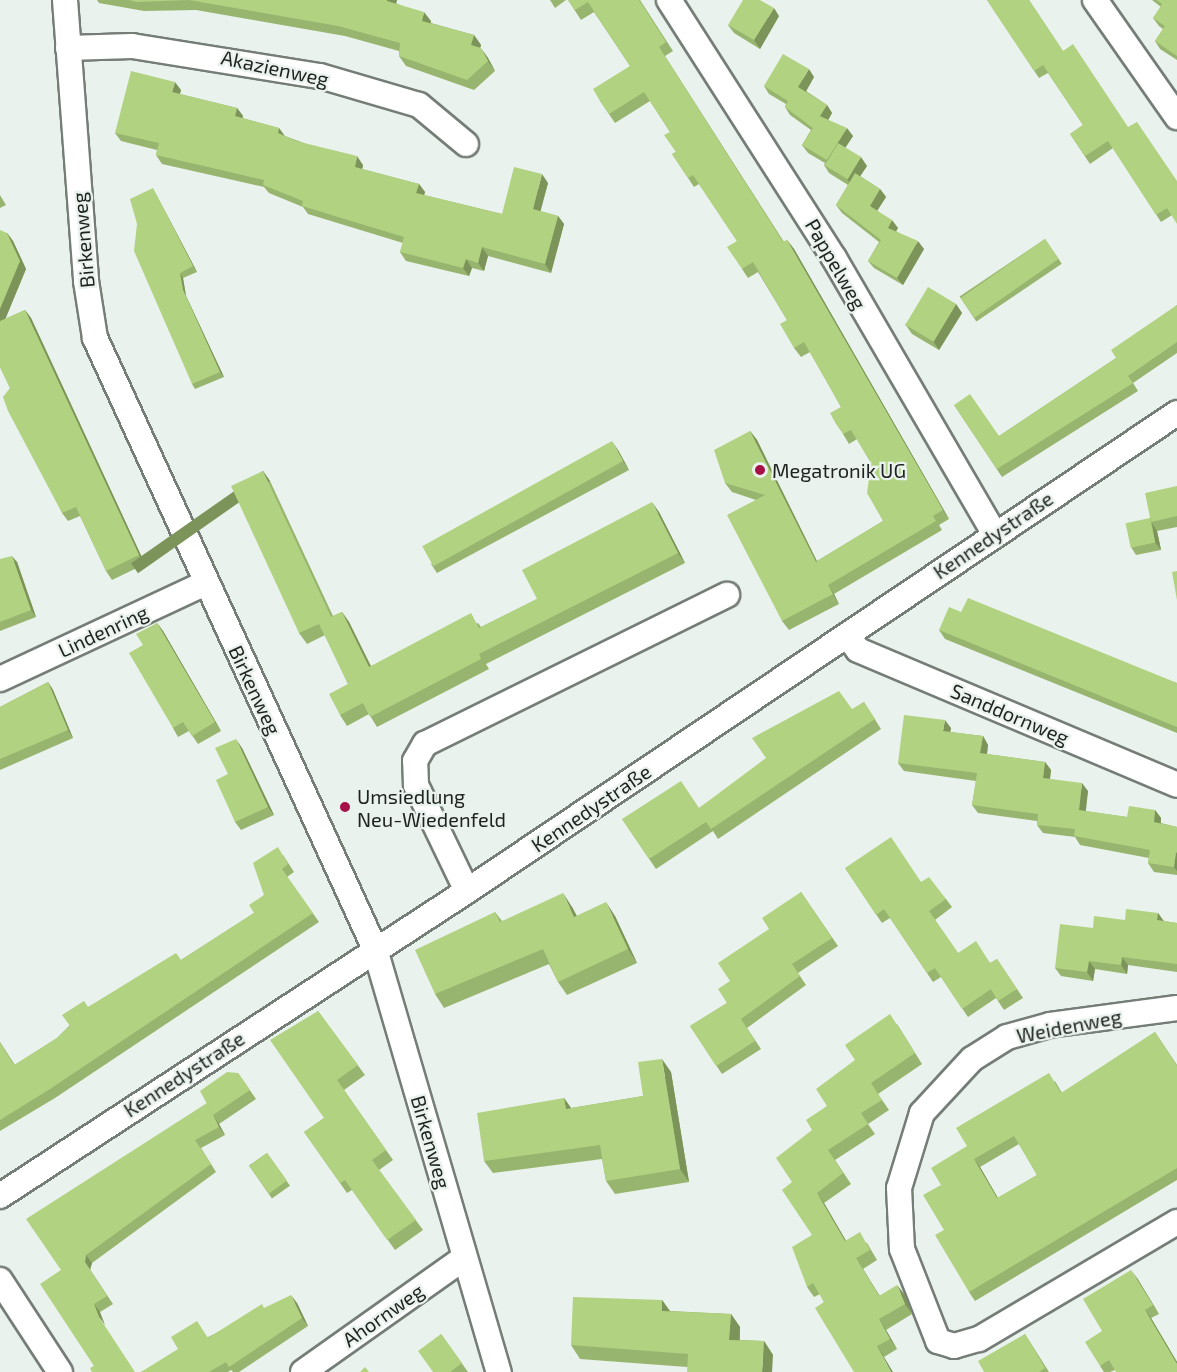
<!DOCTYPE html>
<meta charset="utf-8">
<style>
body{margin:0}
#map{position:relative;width:1177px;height:1372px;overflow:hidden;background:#e9f2ec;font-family:"Exo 2",sans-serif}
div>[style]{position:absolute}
.roads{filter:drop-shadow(2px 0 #757d77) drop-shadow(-2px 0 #757d77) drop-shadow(0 2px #757d77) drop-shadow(0 -2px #757d77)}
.street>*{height:24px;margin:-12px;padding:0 12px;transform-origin:12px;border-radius:12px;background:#fff}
.wall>*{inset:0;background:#98b56f;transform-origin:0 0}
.shaded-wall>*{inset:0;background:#7c945a;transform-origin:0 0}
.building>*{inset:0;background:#b1d381;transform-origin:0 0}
.dots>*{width:16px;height:16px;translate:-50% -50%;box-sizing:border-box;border:3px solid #e9f2ec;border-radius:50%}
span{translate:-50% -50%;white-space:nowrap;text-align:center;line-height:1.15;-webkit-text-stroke:4.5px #e9f2ec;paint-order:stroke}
.street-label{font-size:20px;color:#1f2220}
.poi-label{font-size:20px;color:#1f2220}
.left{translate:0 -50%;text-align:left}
</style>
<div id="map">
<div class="roads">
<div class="street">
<div style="left:65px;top:0;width:282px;rotate:85.7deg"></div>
<div style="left:86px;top:281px;width:58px;rotate:81deg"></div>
<div style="left:95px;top:338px;width:672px;rotate:65.38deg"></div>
<div style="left:375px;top:949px;width:441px;rotate:73.7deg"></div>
<div style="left:669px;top:0;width:306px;rotate:57.4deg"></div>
<div style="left:834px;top:258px;width:318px;rotate:59.8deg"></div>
<div style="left:1095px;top:0;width:143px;rotate:55deg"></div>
<div style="left:68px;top:48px;width:64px;rotate:-1.8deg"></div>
<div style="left:132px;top:46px;width:190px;rotate:9.1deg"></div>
<div style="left:320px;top:76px;width:103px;rotate:16.3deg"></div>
<div style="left:419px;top:105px;width:61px;rotate:39.7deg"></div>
<div style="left:848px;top:637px;width:16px;rotate:52deg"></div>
<div style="left:858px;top:650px;width:346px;rotate:22.9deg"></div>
<div style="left:0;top:679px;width:227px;rotate:-25deg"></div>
<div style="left:467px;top:891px;width:118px;rotate:-115.7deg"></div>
<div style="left:416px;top:785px;width:24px;rotate:-92deg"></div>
<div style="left:415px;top:761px;width:20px;rotate:-60deg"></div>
<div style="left:425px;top:744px;width:337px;rotate:-26.3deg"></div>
<div style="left:1177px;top:1008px;width:128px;rotate:172.4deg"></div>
<div style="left:1050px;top:1025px;width:45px;rotate:164.4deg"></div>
<div style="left:1007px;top:1037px;width:41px;rotate:147.8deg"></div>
<div style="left:972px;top:1059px;width:74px;rotate:132.8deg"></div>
<div style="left:922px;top:1113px;width:78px;rotate:107deg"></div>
<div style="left:899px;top:1188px;width:61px;rotate:87.2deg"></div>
<div style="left:902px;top:1249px;width:99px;rotate:68.6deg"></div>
<div style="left:938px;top:1341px;width:17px;rotate:17deg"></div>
<div style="left:954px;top:1346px;width:26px;rotate:-16deg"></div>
<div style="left:979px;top:1339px;width:230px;rotate:-30.6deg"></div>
<div style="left:0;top:1196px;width:558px;rotate:-33.15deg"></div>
<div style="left:467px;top:891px;width:856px;rotate:-33.95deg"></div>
<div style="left:0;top:1280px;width:110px;rotate:56.9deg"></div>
<div style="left:303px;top:1372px;width:197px;rotate:-35.3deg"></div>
</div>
</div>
<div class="wall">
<div style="clip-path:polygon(97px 0,397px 0,396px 3px,431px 21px,431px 23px,474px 35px,481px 45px,480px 48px,488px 58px,495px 71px,474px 90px,406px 66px,399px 56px,399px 51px,345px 36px,196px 10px,144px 11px,99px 3px)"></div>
<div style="clip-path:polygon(550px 0,566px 0,555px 8px)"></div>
<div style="clip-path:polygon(568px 0,640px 0,673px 51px,665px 56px,784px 242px,787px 240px,794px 249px,949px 519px,939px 525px,942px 530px,834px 594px,839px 604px,789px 630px,782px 621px,756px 500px,732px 492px,725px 483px,750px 431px,757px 440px,817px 561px,883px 521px,871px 463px,857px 439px,849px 444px,843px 434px,841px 407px,810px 352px,801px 357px,794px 348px,787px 320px,758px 272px,748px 278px,742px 269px,737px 241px,699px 184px,694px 187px,672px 154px,676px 152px,670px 132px,650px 101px,615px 123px,600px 101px,630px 66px,594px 12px,581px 20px)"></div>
<div style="clip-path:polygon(987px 0,1029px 0,1172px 215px,1161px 222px,1113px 148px,1090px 164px,1070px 134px,1083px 125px,1048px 73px,1039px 78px)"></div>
<div style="clip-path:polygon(1152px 0,1177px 0,1177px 60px,1160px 49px,1155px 41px,1163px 29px,1159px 26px,1153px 18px,1161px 7px)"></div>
<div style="clip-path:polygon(779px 16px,760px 49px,734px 33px,728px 25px)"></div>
<div style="clip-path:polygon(814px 77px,806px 91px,827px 105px,832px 113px,828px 120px,853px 136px,845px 148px,867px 166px,860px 176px,880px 189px,886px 197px,877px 211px,898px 228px,896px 231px,924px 249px,903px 285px,874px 268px,868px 261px,879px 242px,842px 213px,836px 205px,848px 185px,829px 173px,824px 165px,825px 163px,808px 153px,802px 145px,811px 130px,790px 115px,785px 107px,786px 104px,769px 94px,764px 86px)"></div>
<div style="clip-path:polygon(181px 90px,180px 94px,237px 108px,243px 116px,242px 118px,279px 128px,285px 136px,363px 165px,362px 169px,419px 184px,425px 192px,424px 195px,502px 214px,548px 183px,540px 211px,558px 216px,564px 224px,551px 273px,488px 256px,484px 271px,472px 268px,469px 276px,406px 261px,400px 252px,403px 243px,308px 214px,303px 207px,269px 193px,264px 187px,162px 164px,156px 155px,157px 150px,121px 141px,115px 133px)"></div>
<div style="clip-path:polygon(156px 194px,197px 272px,183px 278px,186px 296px,224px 377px,195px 389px,192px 384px)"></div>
<div style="clip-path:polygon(0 195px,6px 205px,0 208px)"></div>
<div style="clip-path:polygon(7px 233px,13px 241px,26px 269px,5px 319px,25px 310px,31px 318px,145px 564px,112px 580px,106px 571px,80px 516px,68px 521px,62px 513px,10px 388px,0 367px)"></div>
<div style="left:1045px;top:239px;width:30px;height:103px;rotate:56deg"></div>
<div style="clip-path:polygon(956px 304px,962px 313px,939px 350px,912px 334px,905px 324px)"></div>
<div style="clip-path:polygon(1177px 305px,1177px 353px,1133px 383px,1138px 391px,1002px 477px,954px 405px,999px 436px,1116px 358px)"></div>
<div style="clip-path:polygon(618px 450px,629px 470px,437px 573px,431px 564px)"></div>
<div style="clip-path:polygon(263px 471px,270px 481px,333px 616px,342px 612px,349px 622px,371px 666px,478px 623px,481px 627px,537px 599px,659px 512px,685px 563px,486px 664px,489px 669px,377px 727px,369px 714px,347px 726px,340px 715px,348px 684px,325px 635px,307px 644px,299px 633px)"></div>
<div style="clip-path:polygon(1177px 486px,1177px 527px,1157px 531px,1161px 550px,1136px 555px,1131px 547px,1150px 518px)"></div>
<div style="clip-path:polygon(0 559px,17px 562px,36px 617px,0 631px)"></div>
<div style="clip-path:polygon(961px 612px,1177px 683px,1177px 733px,945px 639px,939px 630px)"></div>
<div style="clip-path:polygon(157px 623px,163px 631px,221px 731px,198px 744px,189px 731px,178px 737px,173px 728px,143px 645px)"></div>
<div style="clip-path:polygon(48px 682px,53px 690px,73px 738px,0 770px,0 707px)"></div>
<div style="clip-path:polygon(864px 702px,881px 729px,718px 839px,713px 831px,656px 869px,622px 819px,699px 808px)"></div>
<div style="clip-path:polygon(951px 728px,950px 732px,983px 736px,988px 745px,987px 754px,1045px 762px,1051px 770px,1050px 779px,1088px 791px,1085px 811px,1127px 817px,1155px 810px,1161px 818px,1161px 823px,1177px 827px,1177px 875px,1154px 872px,1148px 863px,1149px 858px,1080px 845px,1075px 837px,1043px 833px,1037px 825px,1037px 821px,978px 813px,972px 805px,976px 781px,904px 771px,898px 763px)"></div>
<div style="clip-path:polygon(242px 748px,274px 815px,241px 830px,235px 822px,228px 774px)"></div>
<div style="clip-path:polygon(283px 855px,294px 872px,287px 877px,319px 922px,55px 1098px,0 1131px,0 1042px,15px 1065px,57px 1038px,88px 1007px,181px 960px,254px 913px,264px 895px)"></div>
<div style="clip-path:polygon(845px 868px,922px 882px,946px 899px,952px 907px,935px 920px,958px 953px,991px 963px,997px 959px,1023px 998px,1004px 1010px,996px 998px,968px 1017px,941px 977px,933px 982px,890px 918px,882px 923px)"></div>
<div style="clip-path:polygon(801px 892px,838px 946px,798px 973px,806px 985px,747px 1028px,761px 1049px,722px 1074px,690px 1026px,727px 1003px,730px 981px)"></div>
<div style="clip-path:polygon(572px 907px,577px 916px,615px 916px,637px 963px,567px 995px,558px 982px,549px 964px,444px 1008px,435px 994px,495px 912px,502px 921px)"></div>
<div style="clip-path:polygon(1158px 913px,1164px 921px,1177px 923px,1177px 972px,1128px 965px,1127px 974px,1095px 969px,1093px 981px,1061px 976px,1055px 968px,1093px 928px,1125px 920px)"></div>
<div style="clip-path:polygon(318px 1011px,365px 1075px,344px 1090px,393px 1160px,379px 1170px,423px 1230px,395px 1250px,352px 1190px,347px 1193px,304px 1132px,324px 1118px)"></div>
<div style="clip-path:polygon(897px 1024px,922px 1064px,878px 1094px,889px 1110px,868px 1124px,875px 1134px,835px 1160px,851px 1184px,824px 1203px,846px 1241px,867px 1243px,877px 1260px,863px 1269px,879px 1296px,905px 1295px,912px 1314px,886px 1330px,897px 1349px,884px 1357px,824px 1302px,820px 1294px,814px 1297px,807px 1287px,812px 1235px,792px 1182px,812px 1130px,855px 1060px)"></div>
<div style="clip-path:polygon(evenodd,1155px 1032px,1177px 1065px,1177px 1180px,975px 1301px,969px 1292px,944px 1230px,941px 1185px,1055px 1081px,1062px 1093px,1155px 1032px,1019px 1144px,1037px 1175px,998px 1198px,980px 1167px,1019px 1144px)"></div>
<div style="clip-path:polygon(671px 1072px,689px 1182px,615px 1194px,606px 1181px,602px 1159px,493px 1173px,484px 1161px,564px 1098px,571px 1108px,643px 1096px)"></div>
<div style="clip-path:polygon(238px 1073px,256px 1099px,219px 1124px,225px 1135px,201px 1148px,216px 1172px,92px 1263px,90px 1270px,113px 1304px,100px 1312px,94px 1366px,61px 1270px,207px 1103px)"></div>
<div style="left:267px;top:1153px;width:40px;height:22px;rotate:55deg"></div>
<div style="clip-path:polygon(1137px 1278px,1159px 1314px,1151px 1318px,1177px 1362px,1177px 1372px,1115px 1370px,1110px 1372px,1104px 1372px,1100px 1366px)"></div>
<div style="clip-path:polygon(662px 1300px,670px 1311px,731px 1314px,740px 1327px,740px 1340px,764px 1341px,773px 1355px,687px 1367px,580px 1359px,571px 1345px)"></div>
<div style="clip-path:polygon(297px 1303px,308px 1326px,239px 1372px,233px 1372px,231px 1370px,228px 1372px,141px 1372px,264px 1308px)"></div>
<div style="clip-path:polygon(441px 1334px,468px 1372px,433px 1372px)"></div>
<div style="clip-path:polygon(1025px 1334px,1049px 1372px,984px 1372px)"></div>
</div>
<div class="shaded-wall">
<div style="clip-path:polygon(387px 0,397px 0,394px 11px,387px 1px)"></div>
<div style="clip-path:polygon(774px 8px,779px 16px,760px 49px,754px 40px)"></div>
<div style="clip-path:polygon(424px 12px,431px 21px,429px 31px,422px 21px)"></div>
<div style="clip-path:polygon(474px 35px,481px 45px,478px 55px,471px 45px)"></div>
<div style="clip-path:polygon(481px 48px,488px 58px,495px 71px,488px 61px)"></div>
<div style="clip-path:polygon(809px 69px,814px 77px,804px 95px,798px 87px)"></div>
<div style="clip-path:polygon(175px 82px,181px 90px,178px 100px,172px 92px)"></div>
<div style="clip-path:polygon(827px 105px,832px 113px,826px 124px,820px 116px)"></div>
<div style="clip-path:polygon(237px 108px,243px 116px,241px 125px,235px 116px)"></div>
<div style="clip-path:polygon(279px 128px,285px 137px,278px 133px)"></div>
<div style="clip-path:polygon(847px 128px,853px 136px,832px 168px,827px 160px)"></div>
<div style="clip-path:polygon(357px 156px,363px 165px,361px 175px,355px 167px)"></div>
<div style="clip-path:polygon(861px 157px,867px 166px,853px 187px,847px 179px)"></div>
<div style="clip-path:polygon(542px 174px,548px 183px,539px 217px,533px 209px)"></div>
<div style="clip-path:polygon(419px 184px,425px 192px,422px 202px,416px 193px)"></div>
<div style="clip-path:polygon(153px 188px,156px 194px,197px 272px,193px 266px)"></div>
<div style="clip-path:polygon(880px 189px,886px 197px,875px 214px,870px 206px)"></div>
<div style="clip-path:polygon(558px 216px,564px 224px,551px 273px,545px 264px)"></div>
<div style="clip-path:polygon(892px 220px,898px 228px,893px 236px,888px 228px)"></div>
<div style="clip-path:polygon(7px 233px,13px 241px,26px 269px,0 332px,0 309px)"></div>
<div style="clip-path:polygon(787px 240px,794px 249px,949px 519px,943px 510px)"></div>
<div style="clip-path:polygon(918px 241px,924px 249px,903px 285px,897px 278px)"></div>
<div style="clip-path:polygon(482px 247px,488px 256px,484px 271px,478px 263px)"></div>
<div style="clip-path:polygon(466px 259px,472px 268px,469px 276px,463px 268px)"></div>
<div style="clip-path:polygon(180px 273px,183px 278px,186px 296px,224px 377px,220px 372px,183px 290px)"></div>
<div style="clip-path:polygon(956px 304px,962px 313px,939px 350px,933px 341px)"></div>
<div style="clip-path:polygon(25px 310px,31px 318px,145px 564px,139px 555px)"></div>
<div style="clip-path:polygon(750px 431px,757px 440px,822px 572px,816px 562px)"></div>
<div style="clip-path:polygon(612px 441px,618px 450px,629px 470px,623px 461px)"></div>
<div style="left:263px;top:471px;width:12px;height:161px;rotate:55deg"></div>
<div style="clip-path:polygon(652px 502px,659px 512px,685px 563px,678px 553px)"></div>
<div style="clip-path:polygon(1152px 523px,1157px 531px,1161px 550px,1155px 542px)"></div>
<div style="clip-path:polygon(12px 556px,17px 562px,36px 617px,31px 610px)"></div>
<div style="clip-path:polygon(828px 585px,834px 594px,839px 604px,833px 594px)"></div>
<div style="clip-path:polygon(342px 612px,349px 622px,376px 677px,369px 667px)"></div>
<div style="clip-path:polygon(157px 623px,163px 631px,221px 731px,215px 722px)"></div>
<div style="clip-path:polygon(48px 682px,53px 690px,73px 738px,68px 730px)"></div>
<div style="clip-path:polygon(945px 720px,951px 728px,949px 740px,943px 731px)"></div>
<div style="clip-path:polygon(983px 736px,988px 745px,986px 762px,980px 753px)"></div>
<div style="clip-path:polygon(236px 739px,242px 748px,274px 815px,268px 807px)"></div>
<div style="clip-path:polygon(1045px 762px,1051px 770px,1049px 786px,1043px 778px)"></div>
<div style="clip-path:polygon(1082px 783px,1088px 791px,1085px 819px,1079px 810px)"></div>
<div style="clip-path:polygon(1155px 810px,1161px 818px,1160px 830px,1154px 822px)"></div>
<div style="clip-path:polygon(1176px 852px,1177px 854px,1177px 871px,1174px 867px)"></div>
<div style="clip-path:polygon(563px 893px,572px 907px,584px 930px,574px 917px)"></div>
<div style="clip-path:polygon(606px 902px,615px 916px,637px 963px,628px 949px)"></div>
<div style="clip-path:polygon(1158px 913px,1164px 922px,1157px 920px)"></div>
<div style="clip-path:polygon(1122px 957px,1128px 965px,1127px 974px,1121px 965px)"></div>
<div style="clip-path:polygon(1089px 961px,1095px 969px,1093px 981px,1087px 972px)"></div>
<div style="clip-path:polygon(662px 1059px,671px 1072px,689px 1182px,680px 1169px)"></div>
<div style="clip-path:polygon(564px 1098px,573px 1111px,566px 1109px)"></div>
<div style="clip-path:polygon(213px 1116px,219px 1124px,225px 1135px,219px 1127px)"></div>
<div style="clip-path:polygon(974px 1159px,980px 1167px,1003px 1207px,997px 1198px)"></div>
<div style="clip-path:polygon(817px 1193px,824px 1203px,852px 1251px,845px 1241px)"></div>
<div style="clip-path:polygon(86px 1255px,92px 1263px,90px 1270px,113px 1304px,85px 1262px)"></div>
<div style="clip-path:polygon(856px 1258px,863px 1269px,886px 1306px,879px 1296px)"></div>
<div style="clip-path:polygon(1131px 1270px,1137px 1278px,1159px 1314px,1153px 1305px)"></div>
<div style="clip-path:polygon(897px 1285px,905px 1295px,912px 1314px,905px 1304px)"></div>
<div style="clip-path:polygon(291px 1295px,297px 1303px,308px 1326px,302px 1318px)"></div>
<div style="clip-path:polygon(662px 1300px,672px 1314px,662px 1311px)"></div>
<div style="clip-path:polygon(94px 1304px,100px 1312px,105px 1325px,99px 1317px)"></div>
<div style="clip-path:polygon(1145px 1310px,1151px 1318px,1177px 1362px,1177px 1364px)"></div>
<div style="clip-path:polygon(731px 1314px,740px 1327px,739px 1353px,729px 1340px)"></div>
<div style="clip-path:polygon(879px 1319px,886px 1330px,897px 1349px,890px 1339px)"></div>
<div style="clip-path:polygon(764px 1341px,773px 1355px,772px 1372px,762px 1372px)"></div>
<div style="clip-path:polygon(877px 1346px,884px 1357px,893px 1372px,891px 1372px)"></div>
</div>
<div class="building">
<div style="clip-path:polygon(129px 0,387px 0,387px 1px,424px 12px,422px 21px,474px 35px,471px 45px,481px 48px,488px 61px,467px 80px,399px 56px,400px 43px,338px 26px,189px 0,137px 2px)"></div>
<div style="clip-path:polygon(568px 0,639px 0,666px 42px,659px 47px,783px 242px,787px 240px,943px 510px,933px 516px,936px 521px,828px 585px,833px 594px,782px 621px,727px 515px,765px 495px,725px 483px,714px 450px,750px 431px,816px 562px,883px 521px,867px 493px,871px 463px,851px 430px,843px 434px,836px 424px,830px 413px,841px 407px,804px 342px,794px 348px,780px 324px,787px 320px,753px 262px,742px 269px,727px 247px,737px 241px,693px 175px,688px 178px,672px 154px,676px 152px,664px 135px,670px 132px,644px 92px,609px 114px,600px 101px,593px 89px,630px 66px,588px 2px,575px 10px)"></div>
<div style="clip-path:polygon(743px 0,760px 0,774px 8px,754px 40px,728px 25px)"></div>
<div style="clip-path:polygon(987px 0,1029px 0,1063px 51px,1073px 44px,1128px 127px,1137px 122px,1177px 181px,1177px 224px,1167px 208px,1156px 215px,1108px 141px,1085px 156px,1070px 134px,1083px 125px,1043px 65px,1034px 71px)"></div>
<div style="clip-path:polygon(1157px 0,1177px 0,1177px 56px,1155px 41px,1165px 26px,1153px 18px,1162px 4px)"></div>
<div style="clip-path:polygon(783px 54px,809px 69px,798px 87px,827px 105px,820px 116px,847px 128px,827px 160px,802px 145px,813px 128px,785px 107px,788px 101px,764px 86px)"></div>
<div style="clip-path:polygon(131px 71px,175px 82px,172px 92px,237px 108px,235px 116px,279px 128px,278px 133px,296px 141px,357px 156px,355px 167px,419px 184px,416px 193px,502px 214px,514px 167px,542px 174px,533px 209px,558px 216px,545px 264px,482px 247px,478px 263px,466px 259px,463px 268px,400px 252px,404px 237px,302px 206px,303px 201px,263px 185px,264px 180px,156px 155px,159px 143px,115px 133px)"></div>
<div style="left:838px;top:143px;width:27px;height:26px;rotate:31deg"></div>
<div style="clip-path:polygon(855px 173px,880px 189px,870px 206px,892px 220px,888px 228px,918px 241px,897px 278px,868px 261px,881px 240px,836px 205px)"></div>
<div style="clip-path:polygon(153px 188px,193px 266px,180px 273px,183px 290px,220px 372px,192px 384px,134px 251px,137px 224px,130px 199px)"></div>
<div style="clip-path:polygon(0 230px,7px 233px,20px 261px,0 309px)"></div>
<div style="left:1045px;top:239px;width:24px;height:103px;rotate:55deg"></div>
<div style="left:928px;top:287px;width:33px;height:44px;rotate:31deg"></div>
<div style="clip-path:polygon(1177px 305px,1177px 342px,1128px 376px,1133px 383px,997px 469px,954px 405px,970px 394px,999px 436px,1116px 358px,1111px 350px)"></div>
<div style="clip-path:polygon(25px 310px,139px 555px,106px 571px,76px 507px,62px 513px,8px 411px,3px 397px,10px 388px,0 367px,0 321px)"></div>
<div style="left:612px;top:441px;width:23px;height:217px;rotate:61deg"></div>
<div style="clip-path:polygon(263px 471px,331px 617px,342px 612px,369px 667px,471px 613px,479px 628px,537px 599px,522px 570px,652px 502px,678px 553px,479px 654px,481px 659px,370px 717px,363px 703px,340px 715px,329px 694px,348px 684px,319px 624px,299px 633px,231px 486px)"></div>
<div style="clip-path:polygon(1177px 486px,1177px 516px,1151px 522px,1145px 493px)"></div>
<div style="left:1150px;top:518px;width:25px;height:25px;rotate:78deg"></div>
<div style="clip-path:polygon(12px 556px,31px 610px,0 622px,0 559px)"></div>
<div style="clip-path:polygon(1177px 571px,1177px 600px,1172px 572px)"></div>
<div style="clip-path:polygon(968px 598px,1177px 683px,1177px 727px,939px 630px,949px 607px,961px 612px)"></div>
<div style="clip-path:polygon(157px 623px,215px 722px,192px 736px,183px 722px,173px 728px,129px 653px,143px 645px,136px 634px)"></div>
<div style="clip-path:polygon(48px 682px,68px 730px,0 759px,0 707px)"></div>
<div style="clip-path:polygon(839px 691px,852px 709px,864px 702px,875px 719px,711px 829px,706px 822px,649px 859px,622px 819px,681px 781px,699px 808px,766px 758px,752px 738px)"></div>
<div style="clip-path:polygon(904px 715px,945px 720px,943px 731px,983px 736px,980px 753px,1045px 762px,1043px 778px,1082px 783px,1079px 810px,1127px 817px,1129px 806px,1155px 810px,1154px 822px,1177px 827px,1177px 853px,1176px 852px,1174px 867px,1148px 863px,1150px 850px,1074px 836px,1075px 829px,1037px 825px,1038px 814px,972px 805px,977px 773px,898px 763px)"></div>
<div style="clip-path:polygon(236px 739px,268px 807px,235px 822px,216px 780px,228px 774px,215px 748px)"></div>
<div style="clip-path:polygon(891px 837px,921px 882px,929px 877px,946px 899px,929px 911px,958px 953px,976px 941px,990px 963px,997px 959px,1017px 989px,998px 1001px,991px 989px,962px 1009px,935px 968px,927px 973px,884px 909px,876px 915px,845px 868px)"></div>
<div style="clip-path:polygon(278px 847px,288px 864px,282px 869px,313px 913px,50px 1089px,0 1120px,0 1043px,14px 1065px,57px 1038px,70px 1026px,62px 1015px,84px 1001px,88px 1007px,176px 953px,181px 960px,254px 913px,249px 905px,264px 895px,253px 863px)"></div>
<div style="clip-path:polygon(801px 892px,832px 938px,792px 964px,800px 976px,741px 1019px,755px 1041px,716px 1066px,690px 1026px,727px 1003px,718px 989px,730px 981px,718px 963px,769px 929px,762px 918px)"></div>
<div style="clip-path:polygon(563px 893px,574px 917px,606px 902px,628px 949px,558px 982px,543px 949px,435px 994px,415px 950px,495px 912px,500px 922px)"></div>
<div style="clip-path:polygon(1126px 909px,1158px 913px,1157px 920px,1177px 923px,1177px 964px,1122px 957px,1121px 965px,1089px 961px,1087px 972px,1055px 968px,1060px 924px,1093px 928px,1094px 916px,1125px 920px)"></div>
<div style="clip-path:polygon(318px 1011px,358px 1065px,337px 1080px,386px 1150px,372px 1160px,416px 1220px,387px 1240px,345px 1180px,340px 1183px,304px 1132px,324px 1118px,270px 1040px)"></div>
<div style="clip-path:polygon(890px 1014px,915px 1053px,871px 1083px,882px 1100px,861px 1113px,868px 1124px,828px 1150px,843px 1173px,817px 1193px,845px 1241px,860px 1232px,870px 1250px,856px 1258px,879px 1296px,897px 1285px,905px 1304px,879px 1319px,890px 1339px,877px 1346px,891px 1372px,854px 1372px,815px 1308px,824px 1302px,813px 1283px,807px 1287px,792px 1247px,812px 1235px,782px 1190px,792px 1182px,776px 1158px,812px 1130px,806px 1120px,827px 1106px,816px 1089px,855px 1060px,845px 1045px)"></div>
<div style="clip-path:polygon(evenodd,1155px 1032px,1177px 1066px,1177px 1168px,969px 1292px,935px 1235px,944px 1230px,923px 1195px,941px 1185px,931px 1168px,967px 1146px,956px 1128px,1049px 1073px,1061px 1093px,1155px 1032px,1014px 1136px,1037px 1175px,997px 1198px,974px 1159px,1014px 1136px)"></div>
<div style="clip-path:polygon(662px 1059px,680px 1169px,606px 1181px,600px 1145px,484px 1161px,477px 1113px,564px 1098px,566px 1109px,643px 1096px,638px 1062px)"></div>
<div style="clip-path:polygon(227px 1072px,238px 1073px,250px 1090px,213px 1115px,200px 1091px)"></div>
<div style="clip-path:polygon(207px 1103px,219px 1127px,195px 1140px,211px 1164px,86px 1255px,85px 1262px,107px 1296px,94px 1304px,99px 1317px,135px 1372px,92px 1372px,90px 1368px,94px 1366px,40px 1284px,61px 1270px,26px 1219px)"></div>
<div style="left:267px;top:1153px;width:34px;height:22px;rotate:54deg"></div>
<div style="clip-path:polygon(1131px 1270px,1153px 1305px,1145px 1310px,1177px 1364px,1177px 1372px,1116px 1372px,1109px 1360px,1100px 1366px,1085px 1342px,1102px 1331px,1083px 1299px)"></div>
<div style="clip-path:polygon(291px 1295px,302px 1318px,229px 1367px,226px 1362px,209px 1372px,141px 1372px,178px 1349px,171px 1337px,197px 1321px,208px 1338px,262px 1304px,264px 1308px)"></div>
<div style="clip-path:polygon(573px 1297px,662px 1300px,662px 1311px,731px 1314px,729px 1340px,764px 1341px,762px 1372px,687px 1372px,688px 1354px,571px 1345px)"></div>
<div style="clip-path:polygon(441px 1334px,462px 1363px,450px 1372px,433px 1372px,418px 1351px)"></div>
<div style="clip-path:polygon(1025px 1334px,1045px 1368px,1039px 1372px,984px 1372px,978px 1361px)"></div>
<div style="clip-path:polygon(365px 1367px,369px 1372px,360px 1372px)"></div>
</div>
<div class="dots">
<div style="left:760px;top:470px;background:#a61047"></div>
<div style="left:345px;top:807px;background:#a61047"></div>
</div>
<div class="street-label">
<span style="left:275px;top:68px;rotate:12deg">Akazienweg</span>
<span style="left:83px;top:240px;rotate:-95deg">Birkenweg</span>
<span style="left:836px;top:264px;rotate:60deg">Pappelweg</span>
<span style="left:993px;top:535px;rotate:-34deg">Kennedystraße</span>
<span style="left:103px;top:631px;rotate:-25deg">Lindenring</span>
<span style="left:255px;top:690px;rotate:65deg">Birkenweg</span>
<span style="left:1010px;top:714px;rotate:23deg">Sanddornweg</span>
<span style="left:591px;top:808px;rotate:-34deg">Kennedystraße</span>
<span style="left:1069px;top:1026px;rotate:-11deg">Weidenweg</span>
<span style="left:184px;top:1074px;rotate:-33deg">Kennedystraße</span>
<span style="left:431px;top:1142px;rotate:74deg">Birkenweg</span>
<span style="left:383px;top:1315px;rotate:-35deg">Ahornweg</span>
</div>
<div class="poi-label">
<span class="left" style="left:772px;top:470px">Megatronik UG</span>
<span class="left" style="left:357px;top:808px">Umsiedlung<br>Neu-Wiedenfeld</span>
</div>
</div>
